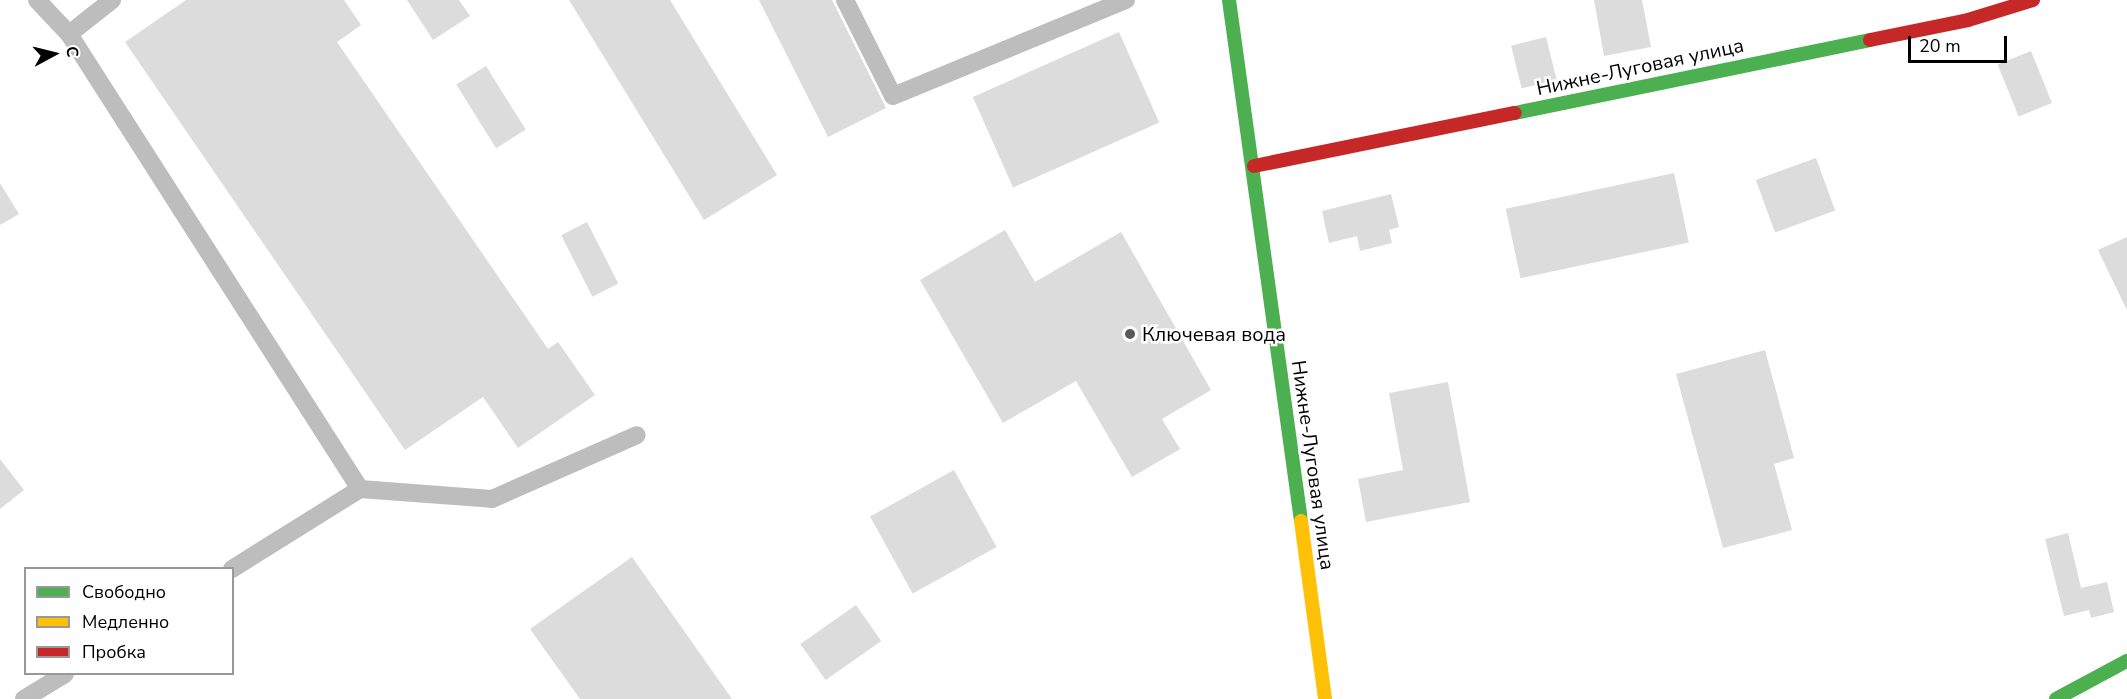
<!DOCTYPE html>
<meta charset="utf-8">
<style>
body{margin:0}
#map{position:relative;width:2127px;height:699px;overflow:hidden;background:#fff;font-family:"Nunito Sans",sans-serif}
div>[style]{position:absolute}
.building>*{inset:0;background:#dcdcdc;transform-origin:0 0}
.lane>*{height:18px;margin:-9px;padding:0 9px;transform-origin:9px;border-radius:9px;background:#bdbdbd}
.fast>*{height:14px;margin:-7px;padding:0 7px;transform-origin:7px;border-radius:7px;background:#4caf50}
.slow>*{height:14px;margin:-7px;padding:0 7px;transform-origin:7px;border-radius:7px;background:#ffc107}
.jam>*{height:14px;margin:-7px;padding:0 7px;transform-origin:7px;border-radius:7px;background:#c62828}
.dots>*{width:16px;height:16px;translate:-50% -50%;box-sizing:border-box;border:3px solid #fff;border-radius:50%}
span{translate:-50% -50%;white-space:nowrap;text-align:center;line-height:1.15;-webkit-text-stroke:5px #fff;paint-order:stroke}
.street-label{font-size:20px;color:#000}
.poi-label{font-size:20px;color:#000}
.left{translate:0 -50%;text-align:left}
.legend{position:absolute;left:24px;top:567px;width:210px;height:108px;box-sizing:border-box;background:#fff;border:2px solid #999;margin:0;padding:8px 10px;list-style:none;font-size:18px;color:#000}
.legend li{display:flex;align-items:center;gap:12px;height:30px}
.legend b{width:30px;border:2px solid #999}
.north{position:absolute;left:24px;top:24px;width:60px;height:60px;-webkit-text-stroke:4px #fff;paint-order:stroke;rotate:83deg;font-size:16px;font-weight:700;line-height:24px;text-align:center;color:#000}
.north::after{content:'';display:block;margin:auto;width:21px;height:27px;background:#000;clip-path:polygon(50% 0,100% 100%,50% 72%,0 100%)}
.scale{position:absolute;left:1908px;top:36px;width:99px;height:27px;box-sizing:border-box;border:3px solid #000;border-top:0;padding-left:8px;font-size:18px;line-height:21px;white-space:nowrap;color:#000;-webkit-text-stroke:4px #fff;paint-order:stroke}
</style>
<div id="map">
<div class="building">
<div style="clip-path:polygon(186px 0,344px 0,361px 25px,337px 42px,548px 349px,558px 342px,595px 395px,518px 448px,483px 397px,405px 450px,125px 42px)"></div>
<div style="clip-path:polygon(407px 0,459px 0,470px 16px,433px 40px)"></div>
<div style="clip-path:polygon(569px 0,670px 0,777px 175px,704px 220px)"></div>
<div style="clip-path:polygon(759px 0,832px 0,886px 108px,828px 137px)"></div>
<div style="clip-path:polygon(1594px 0,1642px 0,1651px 47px,1604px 56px)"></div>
<div style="left:1119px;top:32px;width:99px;height:160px;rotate:66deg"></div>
<div style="left:1546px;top:37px;width:44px;height:36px;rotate:76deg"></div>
<div style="left:2031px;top:51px;width:56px;height:36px;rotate:68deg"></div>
<div style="left:486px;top:66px;width:75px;height:35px;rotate:58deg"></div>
<div style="left:1816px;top:158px;width:56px;height:64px;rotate:70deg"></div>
<div style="left:1674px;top:173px;width:71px;height:172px;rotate:78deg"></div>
<div style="clip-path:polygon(0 183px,19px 214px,0 225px)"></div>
<div style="clip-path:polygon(1391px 194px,1399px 227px,1389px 230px,1392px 243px,1360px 251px,1357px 236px,1329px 243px,1322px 211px)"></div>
<div style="left:587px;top:222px;width:69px;height:29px;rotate:63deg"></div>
<div style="clip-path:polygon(1005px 230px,1035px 282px,1121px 232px,1211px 390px,1162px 419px,1180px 449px,1132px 477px,1076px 381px,1003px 423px,920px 280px)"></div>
<div style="clip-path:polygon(2127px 237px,2127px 310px,2098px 250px)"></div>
<div style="clip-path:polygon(1765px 350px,1794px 458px,1774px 464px,1792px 530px,1723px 548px,1676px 374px)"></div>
<div style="clip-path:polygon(1448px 382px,1470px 502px,1366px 522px,1358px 479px,1403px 470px,1389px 393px)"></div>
<div style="clip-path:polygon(0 459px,24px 490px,0 509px)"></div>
<div style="left:954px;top:470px;width:88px;height:96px;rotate:61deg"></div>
<div style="clip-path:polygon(2068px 533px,2081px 588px,2107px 582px,2114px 612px,2091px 618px,2089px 610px,2064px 616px,2045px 539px)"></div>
<div style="clip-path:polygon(632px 557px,732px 699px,580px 699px,530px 629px)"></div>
<div style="left:856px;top:605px;width:44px;height:68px;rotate:55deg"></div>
</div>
<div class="lane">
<div style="left:37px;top:0;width:47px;rotate:46.7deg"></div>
<div style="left:69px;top:34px;width:540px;rotate:57.4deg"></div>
<div style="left:360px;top:489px;width:151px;rotate:148deg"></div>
<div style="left:845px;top:0;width:107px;rotate:63.4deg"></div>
<div style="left:893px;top:96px;width:252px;rotate:-22.4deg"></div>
<div style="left:69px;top:34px;width:55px;rotate:-38.3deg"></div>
<div style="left:360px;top:489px;width:132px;rotate:4.3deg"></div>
<div style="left:492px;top:499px;width:158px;rotate:-23.8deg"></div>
<div style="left:24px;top:699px;width:48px;rotate:-31.4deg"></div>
</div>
<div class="fast">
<div style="left:1229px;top:0;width:526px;rotate:82.13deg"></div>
<div style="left:1515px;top:113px;width:362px;rotate:-11.6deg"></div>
<div style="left:2056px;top:699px;width:81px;rotate:-28.2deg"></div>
</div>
<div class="slow">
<div style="left:1301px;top:521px;width:180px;rotate:82.3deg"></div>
</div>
<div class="jam">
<div style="left:1870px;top:40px;width:100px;rotate:-11.5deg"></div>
<div style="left:1968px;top:20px;width:68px;rotate:-17.1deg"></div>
<div style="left:1254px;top:166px;width:266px;rotate:-11.5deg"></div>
</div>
<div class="dots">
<div style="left:1130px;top:334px;background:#595959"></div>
</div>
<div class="street-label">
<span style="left:1640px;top:67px;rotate:-12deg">Нижне-Луговая улица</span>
<span style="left:1313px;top:465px;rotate:82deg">Нижне-Луговая улица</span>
</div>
<div class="poi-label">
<span class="left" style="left:1142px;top:334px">Ключевая вода</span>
</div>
<ul class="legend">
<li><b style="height:8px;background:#4caf50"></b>Свободно</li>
<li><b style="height:8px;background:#ffc107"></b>Медленно</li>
<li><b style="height:8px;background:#c62828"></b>Пробка</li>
</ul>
<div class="north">С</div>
<div class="scale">20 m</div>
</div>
